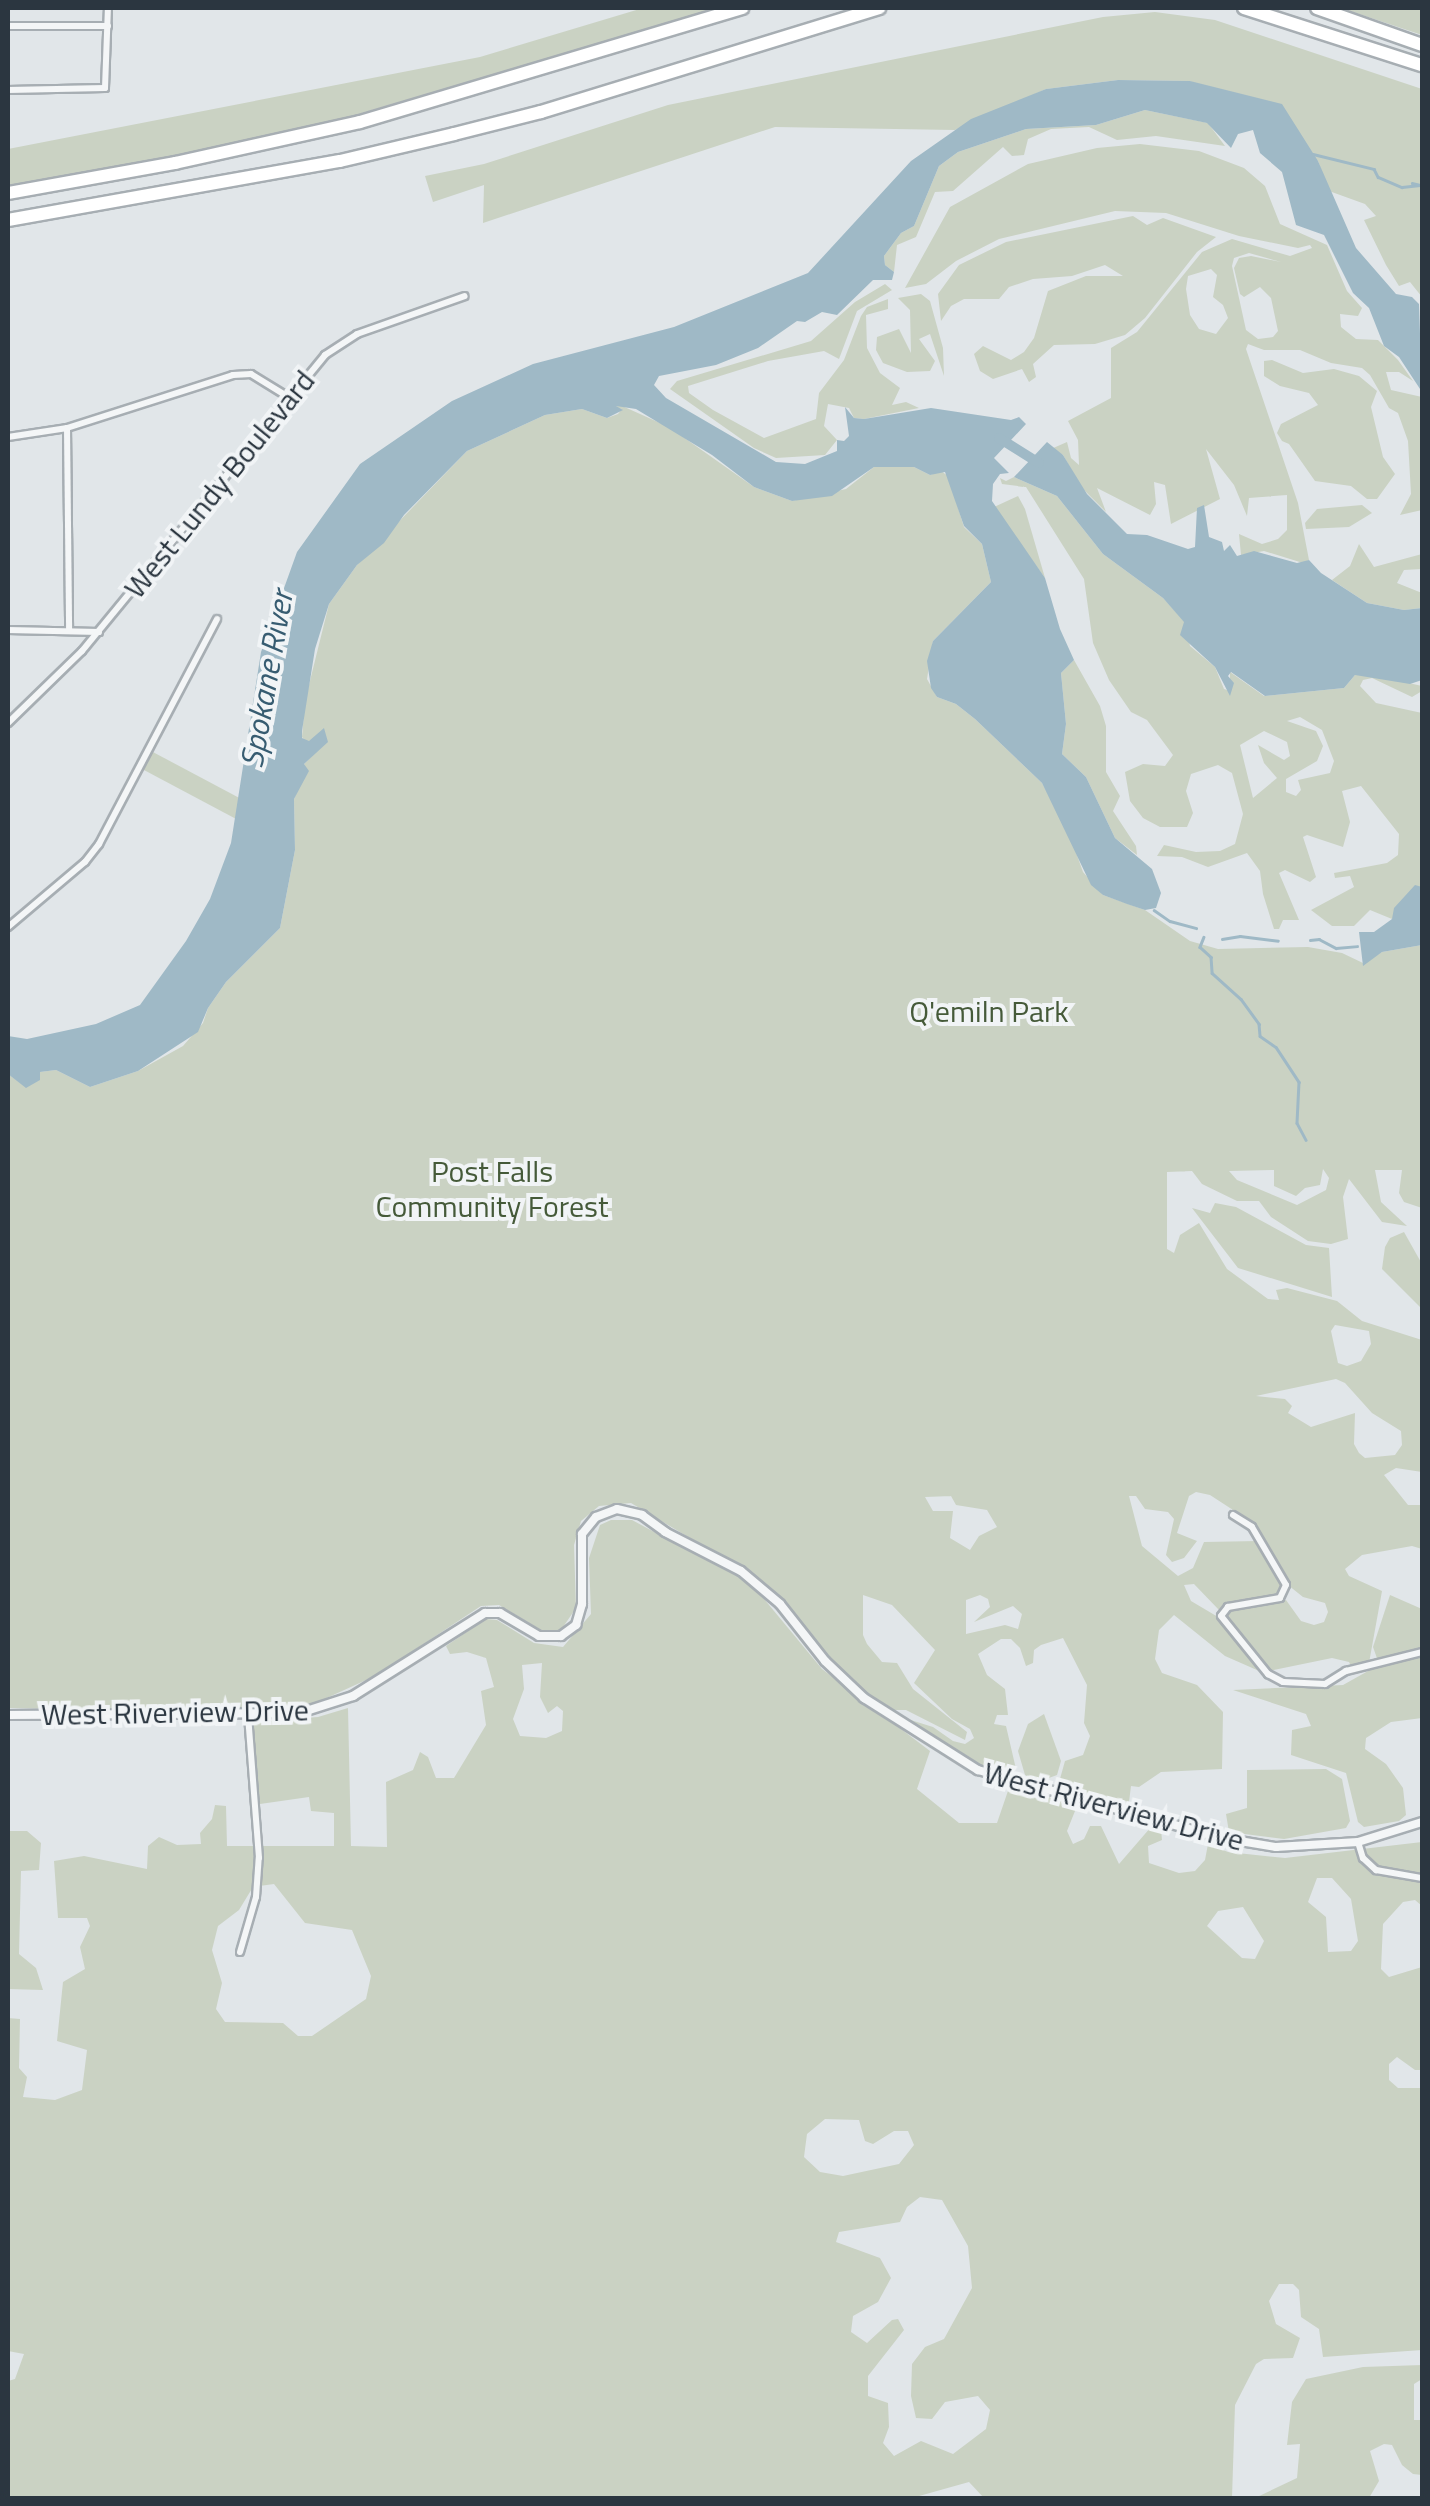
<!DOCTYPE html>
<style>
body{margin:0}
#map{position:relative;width:1430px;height:2506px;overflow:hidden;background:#e1e6e9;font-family:"Titillium Web",sans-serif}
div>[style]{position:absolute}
.green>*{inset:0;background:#cad2c3;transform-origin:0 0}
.water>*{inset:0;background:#9fb9c6}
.stream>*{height:2.5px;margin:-1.25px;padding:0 1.25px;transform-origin:1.25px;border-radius:1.25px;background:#9fb9c6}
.river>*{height:10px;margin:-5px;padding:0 5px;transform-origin:5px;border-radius:5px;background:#9fb9c6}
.roads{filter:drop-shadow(2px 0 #a7aeb3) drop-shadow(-2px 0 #a7aeb3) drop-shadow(0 2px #a7aeb3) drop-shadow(0 -2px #a7aeb3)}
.minor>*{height:6px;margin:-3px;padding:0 3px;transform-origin:3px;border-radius:3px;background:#f4f6f7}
.tertiary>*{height:8px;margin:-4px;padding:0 4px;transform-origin:4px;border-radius:4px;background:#f4f6f7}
.motorway>*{height:12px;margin:-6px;padding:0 6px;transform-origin:6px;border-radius:6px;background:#fff}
span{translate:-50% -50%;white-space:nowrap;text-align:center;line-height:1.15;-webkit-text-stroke:8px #f1f4f6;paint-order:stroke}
.street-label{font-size:30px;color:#2b3640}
.park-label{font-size:30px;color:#455a39}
.water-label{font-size:32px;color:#375c71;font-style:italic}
.frame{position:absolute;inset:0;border:10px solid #2b3640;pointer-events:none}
</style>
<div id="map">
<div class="green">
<div style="clip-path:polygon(643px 8px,717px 8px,338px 120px,198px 152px,8px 185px,8px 149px,480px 57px)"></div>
<div style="clip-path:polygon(1340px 8px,1422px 8px,1422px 35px,1353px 12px)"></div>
<div style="clip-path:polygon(1155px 12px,1215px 20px,1422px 89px,1422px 297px,1410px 282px,1399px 286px,1386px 265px,1364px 220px,1376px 216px,1365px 204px,1329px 191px,1318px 161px,1190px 81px,1118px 80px,1046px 89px,955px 130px,775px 127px,483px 223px,484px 185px,433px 202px,425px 176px,484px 164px,668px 105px,1103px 17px)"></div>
<div style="clip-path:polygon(1145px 110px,1208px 123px,1225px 146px,1156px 136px,1117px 140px,1089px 127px,1051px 129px,1028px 139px,1024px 155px,1012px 156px,1003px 147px,953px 191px,935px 192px,916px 237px,897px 245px,894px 272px,885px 265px,884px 256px,901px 233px,914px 226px,939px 166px,958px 152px,1026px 129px,1096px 125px)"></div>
<div style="clip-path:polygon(evenodd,1140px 144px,1199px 151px,1244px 168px,1265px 186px,1280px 224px,1327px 245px,1347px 291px,1362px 308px,1358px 316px,1340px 314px,1341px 327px,1356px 339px,1378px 340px,1398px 360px,1413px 381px,1399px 372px,1386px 372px,1391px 390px,1422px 397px,1422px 510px,1400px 515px,1411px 494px,1408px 441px,1398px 413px,1389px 408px,1370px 375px,1362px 368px,1331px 363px,1300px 350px,1264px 350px,1248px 344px,1246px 349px,1298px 503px,1309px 560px,1303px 563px,1264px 551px,1241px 555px,1239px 534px,1262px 544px,1278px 539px,1287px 530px,1287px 495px,1249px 498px,1247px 516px,1234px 485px,1206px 449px,1220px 499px,1171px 524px,1165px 485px,1154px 482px,1156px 504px,1150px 515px,1097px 488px,1106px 512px,1082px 488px,1063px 455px,1051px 449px,1067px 442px,1071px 458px,1079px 465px,1078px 440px,1068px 421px,1111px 398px,1111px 348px,1137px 332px,1202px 252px,1232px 239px,1290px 256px,1312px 248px,1310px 245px,1298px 248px,1239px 236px,1166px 213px,1115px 211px,999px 239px,956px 261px,926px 284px,905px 288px,950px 207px,1028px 164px,1097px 148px,1140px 144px,1249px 253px,1281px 262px,1251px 256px,1239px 258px,1234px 268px,1240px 294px,1244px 297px,1260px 287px,1271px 298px,1278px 331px,1273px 337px,1258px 339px,1246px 330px,1232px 266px,1234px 258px,1249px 253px,1140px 144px,1211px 269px,1217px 275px,1213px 297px,1223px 305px,1228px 318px,1216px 334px,1199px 329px,1190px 315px,1186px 289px,1188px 276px,1211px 269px)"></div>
<div style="clip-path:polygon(1133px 216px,1147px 225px,1163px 218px,1216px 237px,1197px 252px,1145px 318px,1125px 335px,1095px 344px,1054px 345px,1033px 364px,1036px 377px,1029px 382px,1022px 369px,993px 379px,980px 371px,974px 354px,983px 346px,1011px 360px,1024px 352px,1034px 338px,1048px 291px,1086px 276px,1123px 276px,1105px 265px,1072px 276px,1033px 279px,1009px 287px,999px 299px,964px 299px,951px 306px,941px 321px,938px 294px,959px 265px,1006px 242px)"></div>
<div style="clip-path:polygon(885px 284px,892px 290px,857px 311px,839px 359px,824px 351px,768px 361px,688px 386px,689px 393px,713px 410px,764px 438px,816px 419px,819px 393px,844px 360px,861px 316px,867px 307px,888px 299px,888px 309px,866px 315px,867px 348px,880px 373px,900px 388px,892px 405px,906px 402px,919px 408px,864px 419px,854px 418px,849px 408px,828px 404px,824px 426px,837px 440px,825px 455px,776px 458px,754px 448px,670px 389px,677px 381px,811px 341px,855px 302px)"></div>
<div style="clip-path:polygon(921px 294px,930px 301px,943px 348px,944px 376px,930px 334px,919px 339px,935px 361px,930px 371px,907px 372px,883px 363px,876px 350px,877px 337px,899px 329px,911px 353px,910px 310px,898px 298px)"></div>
<div style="clip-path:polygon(1272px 360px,1303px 373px,1334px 369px,1359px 376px,1377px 391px,1371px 407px,1383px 457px,1395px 474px,1377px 499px,1367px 499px,1351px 486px,1315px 481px,1289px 444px,1282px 441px,1277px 433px,1281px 424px,1318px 405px,1309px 393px,1280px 386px,1264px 376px,1264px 361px)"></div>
<div style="clip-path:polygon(evenodd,620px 405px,669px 427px,754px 487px,792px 501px,846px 489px,874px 467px,914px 467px,930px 475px,941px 471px,948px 476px,964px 527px,982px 544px,991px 582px,933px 641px,927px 679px,937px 697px,956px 704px,975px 719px,1042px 783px,1070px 836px,1083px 872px,1103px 895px,1145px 910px,1190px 941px,1218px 949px,1308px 947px,1342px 953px,1363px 963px,1382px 952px,1422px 945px,1422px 1208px,1404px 1202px,1399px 1193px,1402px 1170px,1375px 1170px,1381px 1202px,1407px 1226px,1382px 1222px,1349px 1179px,1343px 1197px,1348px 1239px,1331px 1244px,1308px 1241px,1271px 1217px,1259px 1201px,1237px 1201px,1202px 1184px,1192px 1171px,1167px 1172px,1167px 1249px,1174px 1253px,1180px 1235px,1199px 1223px,1227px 1269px,1268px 1299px,1279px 1300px,1276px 1290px,1287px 1288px,1337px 1301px,1362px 1321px,1422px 1340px,1422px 1472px,1396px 1468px,1384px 1475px,1408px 1505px,1422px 1505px,1422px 1549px,1412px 1546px,1362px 1555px,1345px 1569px,1349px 1576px,1382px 1591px,1369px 1663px,1352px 1668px,1349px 1662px,1332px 1658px,1269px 1671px,1223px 1615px,1229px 1609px,1286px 1600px,1301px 1621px,1314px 1625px,1324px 1622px,1328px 1612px,1325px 1603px,1303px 1597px,1288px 1585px,1250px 1521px,1210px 1495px,1196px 1492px,1189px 1496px,1177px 1533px,1197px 1541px,1184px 1558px,1172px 1562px,1166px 1555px,1174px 1519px,1168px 1512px,1145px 1509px,1136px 1496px,1129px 1496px,1142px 1546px,1178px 1576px,1193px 1568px,1204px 1542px,1258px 1541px,1285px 1585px,1280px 1597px,1219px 1610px,1194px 1584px,1184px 1585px,1191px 1601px,1218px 1617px,1266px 1674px,1225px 1656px,1174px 1615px,1159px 1630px,1155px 1659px,1162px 1673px,1197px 1685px,1223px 1712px,1222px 1769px,1161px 1772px,1139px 1787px,1131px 1786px,1129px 1802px,1058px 1786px,1065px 1761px,1083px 1755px,1090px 1736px,1084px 1723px,1087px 1685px,1063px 1638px,1041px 1645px,1034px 1650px,1033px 1663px,1026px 1666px,1020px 1648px,1011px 1639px,1001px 1639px,978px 1654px,987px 1675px,1005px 1689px,1008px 1715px,997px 1715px,994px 1724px,1006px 1726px,1016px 1769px,1014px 1774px,968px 1761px,901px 1717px,933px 1727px,953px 1741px,965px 1744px,974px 1738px,970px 1729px,952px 1719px,914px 1683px,935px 1650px,892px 1605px,863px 1595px,863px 1635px,867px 1644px,882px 1662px,897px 1663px,913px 1689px,967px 1732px,965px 1740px,906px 1710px,890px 1710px,866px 1694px,829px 1659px,781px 1598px,754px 1576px,631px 1503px,599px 1506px,581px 1521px,574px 1545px,576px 1608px,561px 1630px,541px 1630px,499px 1605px,481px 1606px,375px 1676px,309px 1706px,251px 1712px,8px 1708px,8px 1074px,23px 1085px,40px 1072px,56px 1070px,90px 1087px,138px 1071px,183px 1046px,203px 1023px,208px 1008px,226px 982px,280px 928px,295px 850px,294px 799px,306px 770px,304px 764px,315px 753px,302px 737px,305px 701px,329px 604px,357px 565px,467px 451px,545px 415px,582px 409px,607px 418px,618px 414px,622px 409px,615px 407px,620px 405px,1323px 1169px,1329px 1178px,1326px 1190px,1297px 1205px,1237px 1180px,1229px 1171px,1274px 1170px,1274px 1186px,1296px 1196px,1305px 1188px,1320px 1185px,1323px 1169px,620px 405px,1335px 1325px,1369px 1331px,1371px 1344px,1361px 1361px,1347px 1366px,1338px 1363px,1331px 1331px,1335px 1325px,620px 405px,1336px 1379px,1345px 1383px,1372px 1413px,1401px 1431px,1402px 1445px,1395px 1455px,1365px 1458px,1359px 1453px,1354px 1444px,1355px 1413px,1311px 1427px,1288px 1413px,1292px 1406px,1285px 1399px,1256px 1396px,1336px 1379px,620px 405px,951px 1496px,956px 1505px,987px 1510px,997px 1527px,979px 1536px,970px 1550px,950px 1538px,953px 1511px,933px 1511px,925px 1497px,951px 1496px,620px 405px,980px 1595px,988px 1599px,990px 1607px,974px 1622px,1013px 1606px,1022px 1614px,1018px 1629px,1005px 1625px,966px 1634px,966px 1600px,980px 1595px)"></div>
<div style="clip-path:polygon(evenodd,1014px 477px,1057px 496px,1103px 554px,1163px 598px,1185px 622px,1190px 646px,1215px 667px,1224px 689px,1230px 691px,1230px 672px,1264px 696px,1344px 688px,1355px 675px,1369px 674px,1422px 686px,1422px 691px,1412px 697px,1372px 678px,1363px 680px,1360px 686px,1376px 703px,1422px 713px,1422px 887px,1409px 893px,1392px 919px,1370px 910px,1354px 926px,1332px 926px,1311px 910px,1354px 887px,1350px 876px,1335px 878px,1334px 873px,1387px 863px,1398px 855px,1399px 834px,1361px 786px,1342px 791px,1350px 822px,1343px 847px,1307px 835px,1303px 837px,1316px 877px,1310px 882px,1285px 870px,1279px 873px,1299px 920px,1283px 920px,1279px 929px,1274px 929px,1263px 894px,1260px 871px,1247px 853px,1208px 867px,1182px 857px,1157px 856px,1164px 845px,1196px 852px,1220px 851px,1235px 844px,1243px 814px,1232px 773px,1218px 765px,1191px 774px,1186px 791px,1193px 813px,1187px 827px,1160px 827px,1143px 818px,1130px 801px,1125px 772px,1143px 764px,1165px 766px,1173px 755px,1147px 720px,1131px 712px,1109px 680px,1093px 643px,1084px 579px,1026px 487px,1002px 484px,1000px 478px,1006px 481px,1014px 477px,1300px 717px,1322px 730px,1334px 761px,1330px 773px,1298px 780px,1301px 790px,1296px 796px,1286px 792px,1286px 779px,1317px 761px,1323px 746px,1316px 731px,1287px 721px,1300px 717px,1014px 477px,1264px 731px,1287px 742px,1290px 756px,1284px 760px,1258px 745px,1264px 763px,1277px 778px,1253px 798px,1240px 745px,1264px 731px)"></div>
<div style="clip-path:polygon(1018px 496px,1025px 509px,1045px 578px,994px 507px)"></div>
<div style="clip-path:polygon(1362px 505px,1372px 513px,1349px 527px,1306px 529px,1305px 523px,1317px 509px)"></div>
<div style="clip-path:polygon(1359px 544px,1374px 567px,1422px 554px,1422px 569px,1404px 570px,1397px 583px,1422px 593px,1422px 608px,1404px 610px,1367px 603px,1332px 580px,1350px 566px)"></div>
<div style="clip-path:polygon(1074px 660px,1100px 706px,1106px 726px,1106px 772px,1120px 796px,1113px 811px,1136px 846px,1137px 855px,1115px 838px,1086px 777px,1062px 754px,1066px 724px,1061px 673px)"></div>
<div style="left:151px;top:751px;width:106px;height:20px;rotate:28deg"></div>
<div style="clip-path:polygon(1215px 1203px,1236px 1207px,1306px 1245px,1329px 1248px,1332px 1297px,1238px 1268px,1192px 1208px,1210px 1213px)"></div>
<div style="clip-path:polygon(1404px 1232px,1422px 1264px,1422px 1309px,1382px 1269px,1385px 1247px,1390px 1238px)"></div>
<div style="clip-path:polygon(evenodd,611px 1520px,632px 1520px,697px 1555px,727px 1565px,750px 1582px,822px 1669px,930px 1751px,917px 1789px,959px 1823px,997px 1823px,1010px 1785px,1077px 1806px,1067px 1831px,1073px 1844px,1084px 1839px,1090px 1826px,1101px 1826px,1119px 1864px,1151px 1827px,1161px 1830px,1162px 1840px,1148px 1846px,1149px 1863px,1179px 1873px,1195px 1871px,1205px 1860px,1208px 1844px,1228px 1852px,1285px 1858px,1422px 1842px,1422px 1906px,1415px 1900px,1403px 1902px,1383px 1924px,1381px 1969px,1389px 1977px,1422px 1967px,1422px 2070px,1415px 2070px,1397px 2057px,1389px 2064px,1389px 2080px,1398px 2088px,1422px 2088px,1422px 2350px,1323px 2357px,1319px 2329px,1301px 2317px,1299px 2290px,1293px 2284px,1279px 2284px,1269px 2301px,1276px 2324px,1300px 2338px,1293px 2358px,1264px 2359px,1256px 2364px,1235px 2405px,1232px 2498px,984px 2498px,969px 2482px,912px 2498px,8px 2498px,8px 2381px,15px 2379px,24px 2354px,8px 2351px,8px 2018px,20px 2019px,19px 2068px,27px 2077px,23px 2097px,55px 2100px,82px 2090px,87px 2050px,57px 2041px,63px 1982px,85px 1969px,80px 1947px,90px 1926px,87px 1918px,58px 1918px,54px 1861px,84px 1856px,147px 1869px,148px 1846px,159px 1837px,177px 1845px,201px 1844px,200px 1833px,212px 1819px,215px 1805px,226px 1806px,227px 1846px,334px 1846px,334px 1813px,311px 1811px,309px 1797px,260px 1804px,253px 1722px,318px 1717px,348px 1708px,351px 1846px,387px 1847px,386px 1782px,413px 1770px,420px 1752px,428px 1757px,436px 1778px,454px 1778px,486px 1725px,481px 1691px,494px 1687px,486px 1658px,467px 1652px,450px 1654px,446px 1646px,486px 1619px,497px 1620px,534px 1643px,563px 1647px,591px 1614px,589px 1558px,600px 1525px,611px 1520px,542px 1663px,540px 1697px,548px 1713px,557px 1706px,563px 1711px,562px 1731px,546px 1738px,520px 1736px,513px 1719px,524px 1689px,522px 1665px,542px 1663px,611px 1520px,1317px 1878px,1332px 1878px,1351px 1899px,1358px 1941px,1351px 1951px,1328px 1952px,1326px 1917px,1308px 1902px,1317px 1878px,611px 1520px,274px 1884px,305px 1923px,352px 1930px,371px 1976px,366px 1999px,312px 2036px,298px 2036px,283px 2023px,225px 2022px,216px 2009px,222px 1983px,212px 1950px,218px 1926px,239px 1910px,253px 1887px,274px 1884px,611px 1520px,1243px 1907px,1264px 1941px,1255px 1959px,1242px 1958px,1207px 1926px,1218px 1911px,1243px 1907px,611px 1520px,825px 2119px,859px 2120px,865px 2141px,873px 2144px,894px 2131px,908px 2131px,914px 2145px,899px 2164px,843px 2176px,820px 2172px,804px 2157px,807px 2134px,825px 2119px,611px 1520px,920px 2197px,942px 2200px,968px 2246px,972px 2288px,944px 2339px,925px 2347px,912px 2364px,911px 2396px,916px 2418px,932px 2419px,945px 2402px,978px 2396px,990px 2410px,986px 2429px,953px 2454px,921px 2441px,894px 2456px,883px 2443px,889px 2427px,888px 2403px,868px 2396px,868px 2376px,904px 2330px,898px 2319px,892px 2320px,867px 2343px,851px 2332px,853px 2316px,878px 2302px,891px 2278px,880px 2258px,836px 2242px,839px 2232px,900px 2222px,907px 2207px,920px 2197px)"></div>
<div style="clip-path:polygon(1390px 1595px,1422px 1609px,1422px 1650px,1378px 1661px,1373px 1647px)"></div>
<div style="clip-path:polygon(1422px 1654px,1422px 1718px,1391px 1722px,1366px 1738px,1365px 1749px,1386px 1764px,1403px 1788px,1406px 1815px,1399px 1821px,1364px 1827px,1358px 1822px,1346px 1773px,1291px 1755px,1292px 1730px,1311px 1726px,1306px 1714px,1233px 1690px,1343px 1685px,1377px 1666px)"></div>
<div style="clip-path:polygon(1044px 1714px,1061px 1761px,1057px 1775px,1038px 1782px,1025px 1775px,1018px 1751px,1028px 1724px)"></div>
<div style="clip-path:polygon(1326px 1769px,1342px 1779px,1350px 1821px,1346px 1828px,1284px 1839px,1229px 1832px,1226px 1814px,1247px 1808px,1247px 1770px)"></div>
<div style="clip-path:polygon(8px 1831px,27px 1831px,41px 1843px,39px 1870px,21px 1871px,19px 1954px,36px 1968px,43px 1990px,8px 1989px)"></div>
<div style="clip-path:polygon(1422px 2365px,1422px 2379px,1414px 2384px,1414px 2420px,1422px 2420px,1422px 2475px,1413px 2474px,1402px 2465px,1392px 2445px,1384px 2444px,1370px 2451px,1379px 2481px,1369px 2498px,1255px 2498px,1297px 2478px,1300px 2444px,1287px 2445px,1292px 2402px,1306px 2379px,1363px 2367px)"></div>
</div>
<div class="water">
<div style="clip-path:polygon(1118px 80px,1190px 81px,1282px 104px,1318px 161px,1356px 248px,1396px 294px,1412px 297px,1419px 304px,1422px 392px,1399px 357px,1384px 346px,1369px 308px,1353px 293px,1324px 235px,1296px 225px,1282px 172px,1260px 153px,1253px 130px,1238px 134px,1231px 148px,1207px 123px,1145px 110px,1096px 125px,1026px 129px,958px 152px,939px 166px,914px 226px,901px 233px,884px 256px,885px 265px,894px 272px,892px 280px,873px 280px,837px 315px,822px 312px,805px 322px,797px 321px,758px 348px,716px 365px,659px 376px,654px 385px,666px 398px,776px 462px,805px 464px,837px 451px,837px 440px,844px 441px,849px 436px,845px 407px,854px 418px,864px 419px,931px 408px,1011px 420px,1019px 417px,1026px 424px,994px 458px,1009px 473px,1000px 474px,993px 484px,992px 501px,1045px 578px,1060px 629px,1074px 660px,1061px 673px,1066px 724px,1062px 754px,1086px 777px,1115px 838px,1152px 869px,1161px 893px,1156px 908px,1145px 910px,1127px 904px,1103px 895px,1091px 885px,1042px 783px,975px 719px,956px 704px,937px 697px,931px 688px,927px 661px,933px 641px,991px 582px,982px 544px,964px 526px,945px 472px,930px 475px,914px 467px,874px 467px,832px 496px,792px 501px,754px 487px,712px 455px,636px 409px,616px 406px,623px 410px,607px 418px,582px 409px,545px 415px,467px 451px,404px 515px,384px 543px,357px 565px,329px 604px,315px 649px,302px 731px,302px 738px,309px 741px,324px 728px,328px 742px,304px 764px,309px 771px,294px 799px,295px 850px,280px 928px,226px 982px,208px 1008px,198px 1032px,138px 1071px,90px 1087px,56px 1070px,40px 1072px,40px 1080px,26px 1088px,8px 1074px,8px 1036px,27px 1039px,96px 1024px,140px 1005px,186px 941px,210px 899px,231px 843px,261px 652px,297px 552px,360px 464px,452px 401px,533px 364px,674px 327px,808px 273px,911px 161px,971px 119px,1046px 89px)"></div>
<div style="clip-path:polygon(1047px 442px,1063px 455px,1087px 494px,1127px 534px,1147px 535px,1188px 549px,1195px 547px,1197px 508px,1204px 505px,1209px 537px,1222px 542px,1224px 551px,1230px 545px,1237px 556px,1254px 551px,1297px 563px,1309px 560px,1321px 573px,1367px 603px,1404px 610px,1422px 608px,1422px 680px,1410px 684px,1355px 675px,1344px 688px,1265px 696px,1231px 672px,1228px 676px,1234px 683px,1230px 696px,1215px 667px,1180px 635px,1184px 622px,1163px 598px,1103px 554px,1057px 496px,1014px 477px)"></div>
<div style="clip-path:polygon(1415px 885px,1422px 887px,1422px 945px,1382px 952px,1363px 966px,1359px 932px,1374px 932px,1392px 919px,1394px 908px)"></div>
</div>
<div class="stream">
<div style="left:1313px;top:154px;width:63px;rotate:13.8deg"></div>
<div style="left:1374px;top:169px;width:9px;rotate:63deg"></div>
<div style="left:1378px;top:177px;width:26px;rotate:23deg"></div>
<div style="left:1402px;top:187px;width:20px;rotate:-6deg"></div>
<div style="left:1412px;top:183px;width:9px;rotate:13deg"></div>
<div style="left:1154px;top:910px;width:19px;rotate:35deg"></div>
<div style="left:1170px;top:921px;width:27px;rotate:15deg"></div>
<div style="left:1204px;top:937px;width:11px;rotate:112deg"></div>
<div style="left:1200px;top:947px;width:15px;rotate:42deg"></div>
<div style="left:1211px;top:957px;width:16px;rotate:86deg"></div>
<div style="left:1212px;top:973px;width:39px;rotate:42deg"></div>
<div style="left:1241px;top:999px;width:31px;rotate:54deg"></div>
<div style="left:1259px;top:1024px;width:12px;rotate:85deg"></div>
<div style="left:1260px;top:1036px;width:19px;rotate:35deg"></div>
<div style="left:1276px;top:1047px;width:42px;rotate:56.7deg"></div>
<div style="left:1299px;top:1082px;width:41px;rotate:92.8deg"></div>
<div style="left:1297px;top:1123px;width:19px;rotate:62deg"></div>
<div style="left:1222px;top:939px;width:18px;rotate:-9deg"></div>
<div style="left:1240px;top:936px;width:38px;rotate:7deg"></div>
<div style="left:1310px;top:940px;width:9px;rotate:-6deg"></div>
<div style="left:1319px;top:939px;width:19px;rotate:28deg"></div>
<div style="left:1336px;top:948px;width:21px;rotate:-5deg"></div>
</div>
<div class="river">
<div style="left:999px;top:438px;width:47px;rotate:32deg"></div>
</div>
<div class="roads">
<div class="minor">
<div style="left:8px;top:26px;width:100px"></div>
<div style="left:8px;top:90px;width:97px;rotate:-1.2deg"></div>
<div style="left:105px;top:88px;width:80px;rotate:-87.9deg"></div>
<div style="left:67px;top:428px;width:203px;rotate:89.4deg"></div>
<div style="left:8px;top:437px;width:60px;rotate:-8.7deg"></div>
<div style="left:67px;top:428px;width:174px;rotate:-17.7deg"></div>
<div style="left:233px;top:375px;width:18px;rotate:-3deg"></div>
<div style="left:251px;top:374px;width:46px;rotate:31.6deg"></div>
<div style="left:8px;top:630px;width:91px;rotate:1.3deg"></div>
<div style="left:8px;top:723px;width:103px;rotate:-44.2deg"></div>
<div style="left:82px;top:651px;width:383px;rotate:-50.6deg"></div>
<div style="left:325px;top:355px;width:38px;rotate:-33deg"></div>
<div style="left:357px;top:334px;width:114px;rotate:-19.4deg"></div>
<div style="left:8px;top:927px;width:101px;rotate:-40.2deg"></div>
<div style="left:85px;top:862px;width:23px;rotate:-52deg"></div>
<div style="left:99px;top:844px;width:254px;rotate:-62.3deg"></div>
<div style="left:1233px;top:1515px;width:22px;rotate:32deg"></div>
<div style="left:1252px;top:1527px;width:67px;rotate:59.6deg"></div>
<div style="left:1286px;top:1585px;width:14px;rotate:115deg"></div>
<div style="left:1280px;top:1598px;width:53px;rotate:170.2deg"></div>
<div style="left:1228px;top:1607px;width:11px;rotate:128deg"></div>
<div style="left:1221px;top:1616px;width:75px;rotate:51deg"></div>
<div style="left:1268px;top:1674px;width:17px;rotate:28deg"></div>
<div style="left:1283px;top:1682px;width:42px;rotate:2.7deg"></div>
<div style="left:1325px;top:1684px;width:25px;rotate:-32deg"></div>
<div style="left:1346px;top:1671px;width:78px;rotate:-14deg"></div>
<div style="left:1358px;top:1842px;width:17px;rotate:73deg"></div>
<div style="left:1363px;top:1858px;width:18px;rotate:43deg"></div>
<div style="left:1376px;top:1870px;width:47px;rotate:9.9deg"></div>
<div style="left:240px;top:1952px;width:57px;rotate:-73.8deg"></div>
<div style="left:256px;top:1897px;width:39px;rotate:-86deg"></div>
<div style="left:259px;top:1858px;width:143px;rotate:-94.4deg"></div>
</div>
<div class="tertiary">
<div style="left:8px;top:1715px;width:292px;rotate:-0.4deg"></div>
<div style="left:300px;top:1713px;width:56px;rotate:-17.8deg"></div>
<div style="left:353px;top:1696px;width:156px;rotate:-32.2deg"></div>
<div style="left:485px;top:1613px;width:15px"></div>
<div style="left:500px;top:1613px;width:45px;rotate:30.5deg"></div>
<div style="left:539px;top:1636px;width:22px"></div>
<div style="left:561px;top:1636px;width:19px;rotate:-36deg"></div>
<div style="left:576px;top:1625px;width:22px;rotate:-74deg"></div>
<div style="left:582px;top:1604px;width:70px;rotate:-90deg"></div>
<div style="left:582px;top:1534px;width:22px;rotate:-51deg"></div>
<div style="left:596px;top:1517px;width:22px;rotate:-21deg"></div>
<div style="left:617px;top:1509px;width:26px;rotate:13deg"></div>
<div style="left:642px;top:1515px;width:29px;rotate:36deg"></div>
<div style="left:665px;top:1532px;width:85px;rotate:27.2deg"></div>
<div style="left:741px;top:1571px;width:51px;rotate:40.2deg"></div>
<div style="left:780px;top:1604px;width:73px;rotate:51.7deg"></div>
<div style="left:825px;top:1661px;width:54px;rotate:43.5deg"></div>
<div style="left:864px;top:1698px;width:135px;rotate:32.3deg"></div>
<div style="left:978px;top:1770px;width:253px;rotate:15.6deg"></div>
<div style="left:1222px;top:1838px;width:55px;rotate:9.5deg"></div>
<div style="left:1276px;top:1847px;width:82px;rotate:-3.5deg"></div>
<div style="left:1358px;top:1842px;width:67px;rotate:-17.4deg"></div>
</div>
<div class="motorway">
<div style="left:1244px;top:8px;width:187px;rotate:17.8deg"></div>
<div style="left:1317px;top:8px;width:111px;rotate:19.4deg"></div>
<div style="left:8px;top:193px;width:170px;rotate:-10.2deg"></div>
<div style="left:175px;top:163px;width:189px;rotate:-12.5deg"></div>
<div style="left:360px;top:122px;width:399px;rotate:-16.6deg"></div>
<div style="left:8px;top:220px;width:337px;rotate:-10.1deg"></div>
<div style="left:340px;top:161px;width:117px;rotate:-13.3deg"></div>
<div style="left:454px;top:134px;width:90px;rotate:-14.2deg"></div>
<div style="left:541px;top:112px;width:354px;rotate:-17.1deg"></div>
</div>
</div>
<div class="street-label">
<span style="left:219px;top:484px;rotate:-51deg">West Lundy Boulevard</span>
<span style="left:175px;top:1712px;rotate:-1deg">West Riverview Drive</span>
<span style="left:1114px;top:1806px;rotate:15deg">West Riverview Drive</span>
</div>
<div class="park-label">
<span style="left:989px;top:1011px">Q'emiln Park</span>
<span style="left:492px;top:1188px">Post Falls<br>Community Forest</span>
</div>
<div class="water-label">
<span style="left:266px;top:679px;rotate:-80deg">Spokane River</span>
</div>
<div class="frame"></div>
</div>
